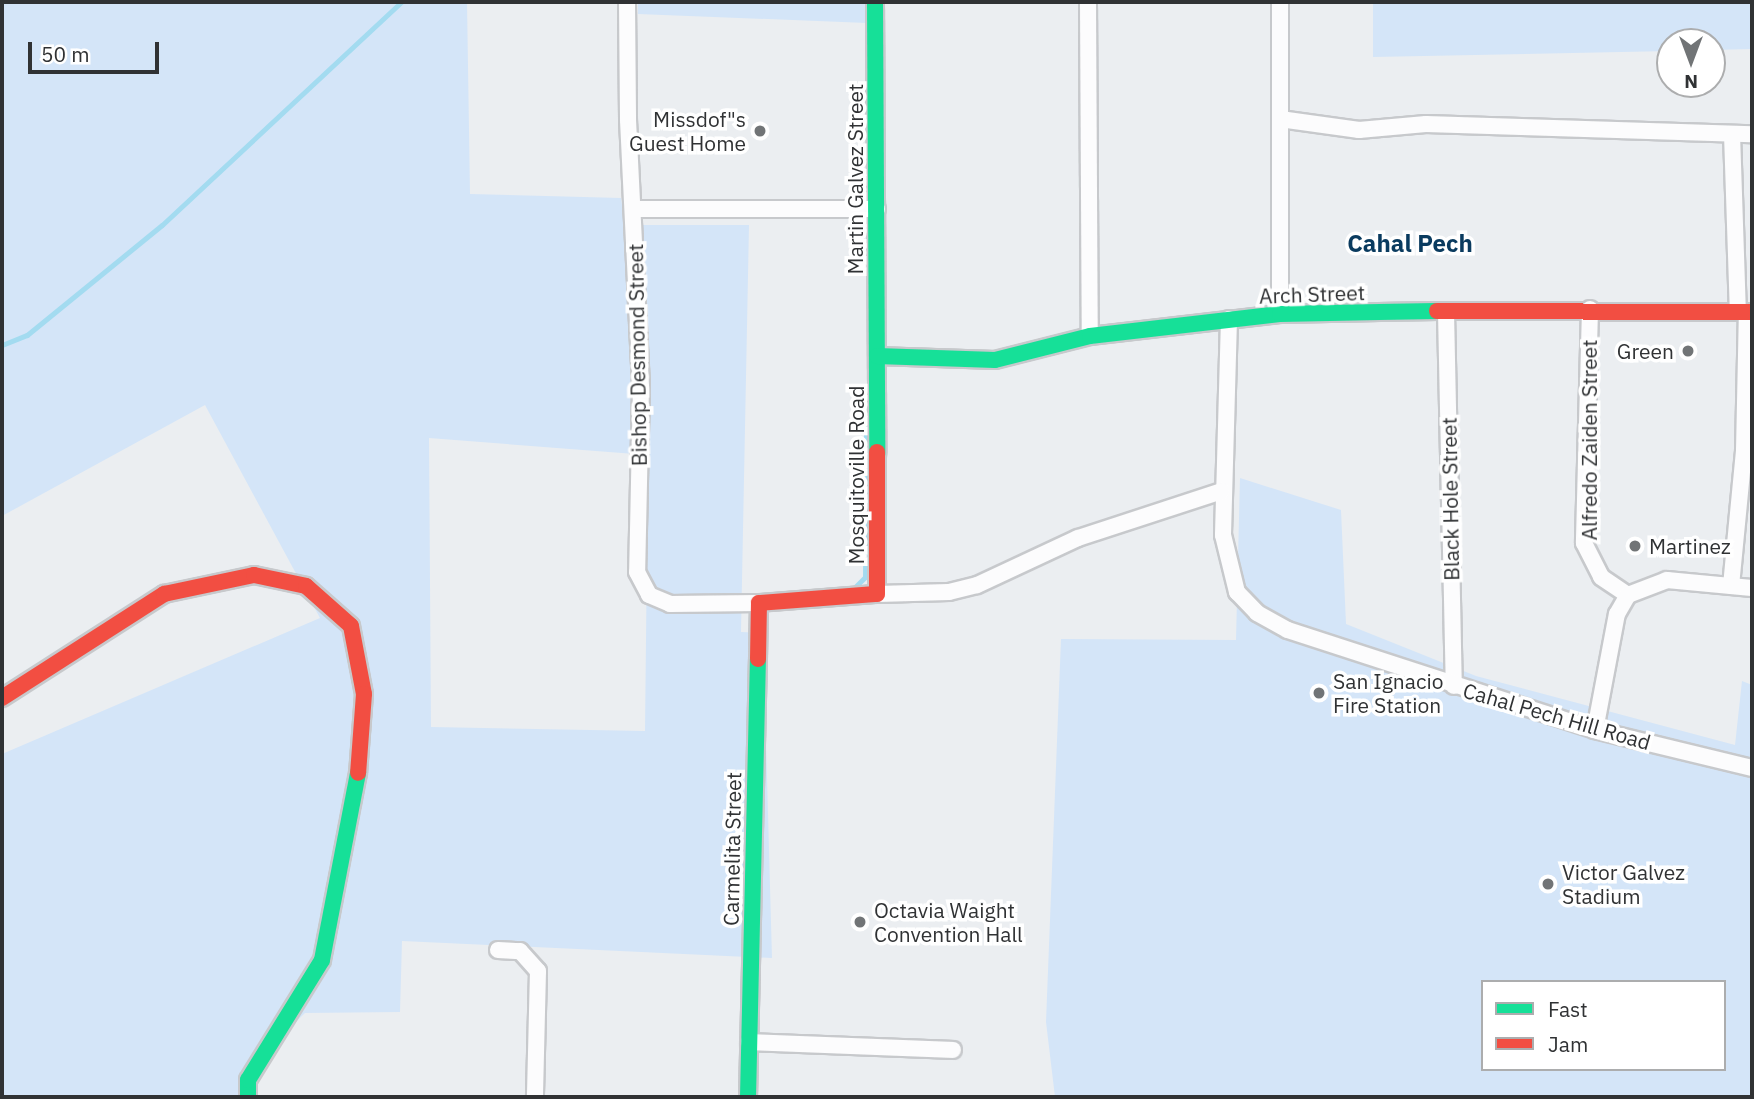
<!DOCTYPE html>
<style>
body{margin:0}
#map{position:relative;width:1754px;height:1099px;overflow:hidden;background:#ebeef1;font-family:"IBM Plex Sans",sans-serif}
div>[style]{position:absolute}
.green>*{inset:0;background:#d4e5f8}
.stream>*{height:5px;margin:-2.5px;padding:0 2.5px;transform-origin:2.5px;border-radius:2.5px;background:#a3dbf0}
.roads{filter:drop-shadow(2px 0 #c7c9cc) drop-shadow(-2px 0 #c7c9cc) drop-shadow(0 2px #c7c9cc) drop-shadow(0 -2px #c7c9cc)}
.street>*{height:16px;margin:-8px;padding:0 8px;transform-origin:8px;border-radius:8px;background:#fcfcfd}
.fast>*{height:16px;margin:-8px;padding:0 8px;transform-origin:8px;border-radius:8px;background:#16e098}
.jam>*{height:16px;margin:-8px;padding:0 8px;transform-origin:8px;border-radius:8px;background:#f24e42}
.dots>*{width:19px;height:19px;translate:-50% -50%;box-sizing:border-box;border:4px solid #fff;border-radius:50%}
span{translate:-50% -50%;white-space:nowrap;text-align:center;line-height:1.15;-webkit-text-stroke:7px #fff;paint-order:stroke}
.poi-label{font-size:21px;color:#303234}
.right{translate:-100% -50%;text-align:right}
.left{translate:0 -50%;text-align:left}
.street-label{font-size:21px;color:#303234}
.quarter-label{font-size:24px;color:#0a3b5f;font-weight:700}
.frame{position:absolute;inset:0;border:4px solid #303234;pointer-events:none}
.legend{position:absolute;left:1481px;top:980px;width:245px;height:91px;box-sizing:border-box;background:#fff;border:2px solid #acadae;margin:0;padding:9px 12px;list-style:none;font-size:21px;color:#303234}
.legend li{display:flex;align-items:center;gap:14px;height:35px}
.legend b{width:35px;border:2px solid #acadae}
.north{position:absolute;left:1656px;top:28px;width:70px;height:70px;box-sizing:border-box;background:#fff;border:2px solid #acadae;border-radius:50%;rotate:180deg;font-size:19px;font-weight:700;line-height:28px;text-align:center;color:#303234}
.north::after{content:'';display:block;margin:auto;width:24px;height:32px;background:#717476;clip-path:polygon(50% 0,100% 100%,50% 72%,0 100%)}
.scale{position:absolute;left:28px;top:42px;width:131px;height:32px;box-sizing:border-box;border:4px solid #303234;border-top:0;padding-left:9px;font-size:21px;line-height:24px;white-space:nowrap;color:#303234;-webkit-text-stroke:5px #fff;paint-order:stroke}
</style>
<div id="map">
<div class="green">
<div style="clip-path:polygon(evenodd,2px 2px,467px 2px,470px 194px,621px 198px,625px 225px,749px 225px,741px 632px,763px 633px,772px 958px,402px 941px,400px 1012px,305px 1013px,255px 1062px,243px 1097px,2px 1097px,2px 754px,320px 618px,205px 405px,2px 516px,2px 2px,429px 438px,648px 455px,645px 731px,431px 727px,429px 438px)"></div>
<div style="clip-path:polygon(638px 2px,867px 2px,867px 23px,638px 14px)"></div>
<div style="clip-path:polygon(1373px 2px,1752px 2px,1752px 49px,1712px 50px,1712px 42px,1670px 42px,1670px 51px,1373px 57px)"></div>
<div style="clip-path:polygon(evenodd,1240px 478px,1341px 510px,1346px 624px,1476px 676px,1735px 745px,1742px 681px,1752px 685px,1752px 1097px,1055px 1097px,1046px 1022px,1061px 639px,1236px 640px,1240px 478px,1483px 982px,1724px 982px,1724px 1069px,1483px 1069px,1483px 982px)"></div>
</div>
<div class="stream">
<div style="left:2px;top:345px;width:27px;rotate:-22deg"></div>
<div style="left:27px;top:335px;width:174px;rotate:-39.2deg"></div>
<div style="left:162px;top:225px;width:327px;rotate:-43deg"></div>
<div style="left:854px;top:588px;width:16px;rotate:-45deg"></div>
<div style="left:865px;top:577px;width:153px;rotate:-89.6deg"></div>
</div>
<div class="roads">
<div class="street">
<div style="left:627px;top:2px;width:118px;rotate:89.5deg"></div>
<div style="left:628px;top:120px;width:267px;rotate:87.2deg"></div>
<div style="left:641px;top:387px;width:185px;rotate:91.2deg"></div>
<div style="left:637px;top:572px;width:26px;rotate:62deg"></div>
<div style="left:649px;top:595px;width:23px;rotate:23deg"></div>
<div style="left:670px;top:604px;width:89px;rotate:-0.6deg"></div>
<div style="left:1088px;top:2px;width:334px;rotate:89.7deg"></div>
<div style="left:1280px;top:2px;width:312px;rotate:90deg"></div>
<div style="left:1280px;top:119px;width:80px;rotate:7.9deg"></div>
<div style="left:1359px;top:130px;width:67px;rotate:-5.1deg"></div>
<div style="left:1426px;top:124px;width:326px;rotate:1.8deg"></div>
<div style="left:1732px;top:134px;width:178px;rotate:88.1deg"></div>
<div style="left:633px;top:209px;width:244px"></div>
<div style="left:1590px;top:309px;width:234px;rotate:91.5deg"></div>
<div style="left:1584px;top:543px;width:38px;rotate:63deg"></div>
<div style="left:1601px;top:577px;width:32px;rotate:34deg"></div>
<div style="left:1446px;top:312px;width:374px;rotate:88.8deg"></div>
<div style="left:1229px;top:319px;width:216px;rotate:91.6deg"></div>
<div style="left:1223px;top:535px;width:59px;rotate:76.2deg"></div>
<div style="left:1237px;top:592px;width:29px;rotate:46deg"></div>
<div style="left:1257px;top:613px;width:35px;rotate:29deg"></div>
<div style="left:1288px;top:630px;width:323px;rotate:18deg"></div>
<div style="left:1595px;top:730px;width:162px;rotate:13.6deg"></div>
<div style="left:1731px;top:586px;width:136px;rotate:-84.5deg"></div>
<div style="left:1744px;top:451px;width:139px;rotate:-88.8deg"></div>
<div style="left:877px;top:594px;width:72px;rotate:-1.6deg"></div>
<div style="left:949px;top:592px;width:29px;rotate:-14deg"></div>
<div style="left:977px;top:585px;width:111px;rotate:-25deg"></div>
<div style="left:1078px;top:538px;width:151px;rotate:-18.1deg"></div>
<div style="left:1595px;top:730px;width:118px;rotate:-79.3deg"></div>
<div style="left:1617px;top:614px;width:22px;rotate:-60deg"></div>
<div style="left:1628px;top:595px;width:42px;rotate:-21deg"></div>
<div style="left:1667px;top:580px;width:85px;rotate:5.4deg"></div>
<div style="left:498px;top:950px;width:22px;rotate:3deg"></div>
<div style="left:520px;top:951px;width:27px;rotate:48deg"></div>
<div style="left:538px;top:971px;width:126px;rotate:91.4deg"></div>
<div style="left:749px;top:1042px;width:204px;rotate:2.2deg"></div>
</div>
<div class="fast">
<div style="left:875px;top:2px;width:450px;rotate:89.7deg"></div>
<div style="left:877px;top:356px;width:118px;rotate:1.9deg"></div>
<div style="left:995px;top:360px;width:98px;rotate:-14.2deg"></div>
<div style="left:1090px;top:336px;width:191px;rotate:-6.6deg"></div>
<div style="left:1280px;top:314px;width:157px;rotate:-1.1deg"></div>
<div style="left:248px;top:1097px;width:17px;rotate:-90deg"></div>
<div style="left:248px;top:1080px;width:141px;rotate:-58.3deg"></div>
<div style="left:322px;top:960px;width:190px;rotate:-79.1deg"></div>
<div style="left:748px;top:1097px;width:438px;rotate:-88.7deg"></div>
</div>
<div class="jam">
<div style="left:1437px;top:311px;width:315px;rotate:0.2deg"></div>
<div style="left:758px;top:659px;width:56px;rotate:-89deg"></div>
<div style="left:759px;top:603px;width:118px;rotate:-4.4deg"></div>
<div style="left:877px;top:594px;width:142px;rotate:-90deg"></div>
<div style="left:2px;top:698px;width:193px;rotate:-32.7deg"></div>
<div style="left:164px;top:594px;width:92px;rotate:-11.9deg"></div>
<div style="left:254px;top:575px;width:53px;rotate:11.9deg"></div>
<div style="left:306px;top:586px;width:60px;rotate:41.6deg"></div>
<div style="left:351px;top:626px;width:69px;rotate:79.2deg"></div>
<div style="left:364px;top:694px;width:79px;rotate:94.3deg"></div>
</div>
</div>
<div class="dots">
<div style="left:760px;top:131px;background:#717476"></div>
<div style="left:1688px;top:351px;background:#717476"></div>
<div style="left:1635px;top:546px;background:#717476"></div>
<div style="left:1319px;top:693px;background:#717476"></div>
<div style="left:1548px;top:884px;background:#717476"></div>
<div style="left:860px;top:922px;background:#717476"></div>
</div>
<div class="poi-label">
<span class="right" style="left:746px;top:131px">Missdof"s<br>Guest Home</span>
<span class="right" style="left:1674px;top:351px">Green</span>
<span class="left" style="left:1649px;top:546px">Martinez</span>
<span class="left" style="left:1333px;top:693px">San Ignacio<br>Fire Station</span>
<span class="left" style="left:1562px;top:884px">Victor Galvez<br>Stadium</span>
<span class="left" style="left:874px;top:922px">Octavia Waight<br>Convention Hall</span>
</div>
<div class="street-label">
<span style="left:855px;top:179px;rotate:-90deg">Martin Galvez Street</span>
<span style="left:1312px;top:294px;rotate:-2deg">Arch Street</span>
<span style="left:637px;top:355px;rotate:-91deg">Bishop Desmond Street</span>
<span style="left:1589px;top:440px;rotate:-90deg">Alfredo Zaiden Street</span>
<span style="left:856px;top:475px;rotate:-90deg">Mosquitoville Road</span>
<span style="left:1450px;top:499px;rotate:-91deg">Black Hole Street</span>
<span style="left:1557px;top:716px;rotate:16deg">Cahal Pech Hill Road</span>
<span style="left:732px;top:849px;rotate:-89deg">Carmelita Street</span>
</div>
<div class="quarter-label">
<span style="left:1410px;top:244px">Cahal Pech</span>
</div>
<div class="frame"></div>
<ul class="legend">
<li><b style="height:9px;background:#16e098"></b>Fast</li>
<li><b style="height:9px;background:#f24e42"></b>Jam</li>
</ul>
<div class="north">N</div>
<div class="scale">50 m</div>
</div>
